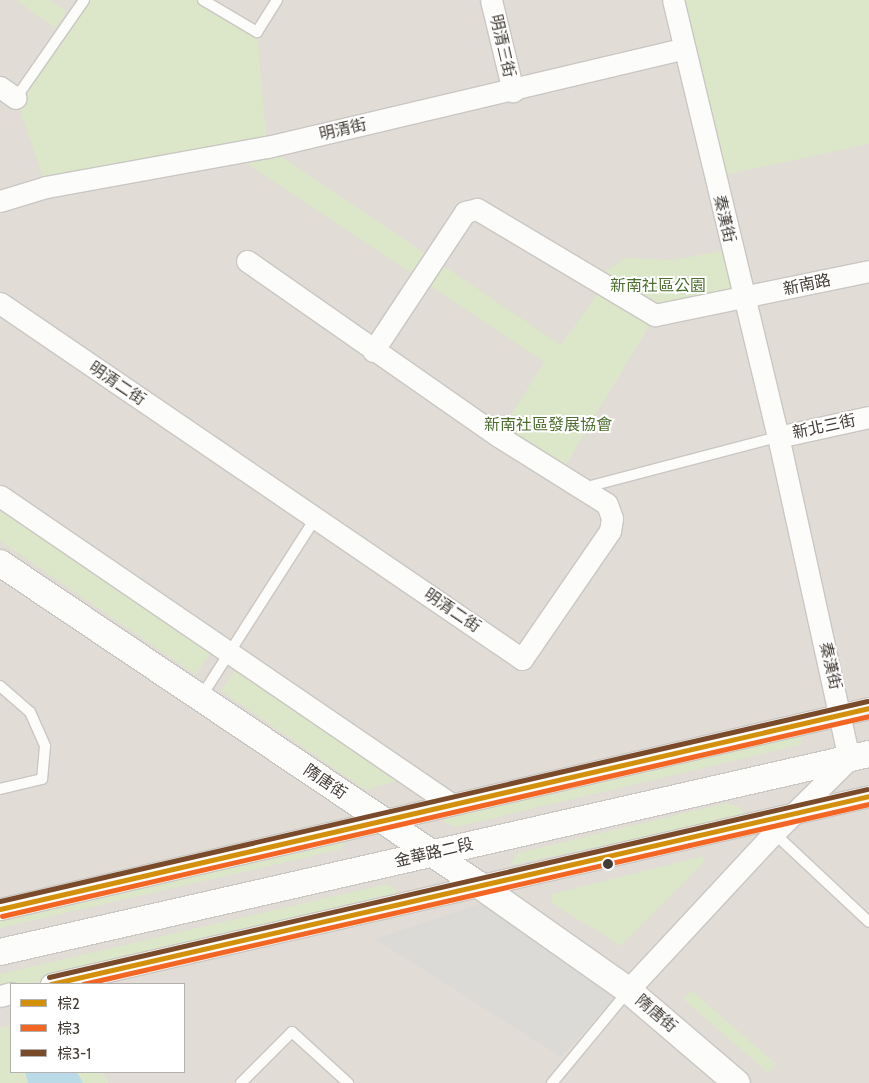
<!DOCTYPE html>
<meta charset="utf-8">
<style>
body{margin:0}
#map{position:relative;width:869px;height:1083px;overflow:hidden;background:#edebe7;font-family:Cabin,"Noto Sans TC",sans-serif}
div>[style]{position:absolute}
.residential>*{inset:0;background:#e1dcd5}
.green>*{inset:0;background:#dce6c9;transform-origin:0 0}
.parking>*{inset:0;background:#dcdad7}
.water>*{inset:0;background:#bbdae8}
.roads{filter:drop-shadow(1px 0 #cac7c3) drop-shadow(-1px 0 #cac7c3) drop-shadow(0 1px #cac7c3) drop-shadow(0 -1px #cac7c3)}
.service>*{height:10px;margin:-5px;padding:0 5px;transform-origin:5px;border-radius:5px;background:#fcfcfb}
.minor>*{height:21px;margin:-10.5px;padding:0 10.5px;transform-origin:10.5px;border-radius:10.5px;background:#fcfcfb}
.tertiary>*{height:26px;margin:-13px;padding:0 13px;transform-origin:13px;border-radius:13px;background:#fcfcfb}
.bus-1>*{height:5px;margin:-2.5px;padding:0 2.5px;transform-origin:2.5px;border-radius:2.5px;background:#d3910b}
.bus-2>*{height:5px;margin:-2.5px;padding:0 2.5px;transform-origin:2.5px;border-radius:2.5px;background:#f26522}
.bus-3>*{height:5px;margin:-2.5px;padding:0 2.5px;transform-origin:2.5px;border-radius:2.5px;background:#7a4b2a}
.dots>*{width:14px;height:14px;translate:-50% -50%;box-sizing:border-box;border:2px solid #fff;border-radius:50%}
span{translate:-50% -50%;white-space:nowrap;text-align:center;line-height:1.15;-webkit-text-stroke:4px #fff;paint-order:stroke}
.street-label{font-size:16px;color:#423c35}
.park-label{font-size:16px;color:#4b6e2e}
.legend{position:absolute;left:10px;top:983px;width:175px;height:90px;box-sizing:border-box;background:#fff;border:1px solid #b3b1ae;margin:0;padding:6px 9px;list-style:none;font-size:15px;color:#423c35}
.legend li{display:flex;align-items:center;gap:10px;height:25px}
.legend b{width:25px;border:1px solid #b3b1ae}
</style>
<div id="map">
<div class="residential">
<div style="clip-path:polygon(0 0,869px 0,869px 1083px,108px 1083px,102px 1072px,184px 1072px,184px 984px,11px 984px,11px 1026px,0 1028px)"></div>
</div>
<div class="green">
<div style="clip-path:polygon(16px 0,50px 0,67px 11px,55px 28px)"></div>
<div style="clip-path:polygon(84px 0,203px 0,257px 32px,267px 147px,561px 345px,602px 287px,592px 280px,625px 258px,674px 260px,732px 249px,744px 299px,655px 316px,559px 476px,498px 436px,544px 362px,231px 153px,46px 187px,16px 98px)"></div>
<div style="clip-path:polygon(674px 0,869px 0,869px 144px,715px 177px)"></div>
<div style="clip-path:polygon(0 505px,213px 648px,196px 675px,0 541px)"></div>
<div style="clip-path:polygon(238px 666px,407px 778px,366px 790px,221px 691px)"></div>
<div style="clip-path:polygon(803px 733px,800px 745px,456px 827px,443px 822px,445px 816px)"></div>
<div style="clip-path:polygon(726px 803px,740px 807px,743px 813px,740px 818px,510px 865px,518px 853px)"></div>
<div style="clip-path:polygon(343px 840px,344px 846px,338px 850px,0 928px,0 913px)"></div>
<div style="clip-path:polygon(704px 856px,703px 863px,621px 946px,552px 903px,552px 894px)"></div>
<div style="clip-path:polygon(386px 884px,396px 889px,397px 893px,388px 902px,30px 984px,11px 984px,0 991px,0 974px)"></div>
<div style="left:691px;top:990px;width:113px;height:12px;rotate:41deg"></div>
<div style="clip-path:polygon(11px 1026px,11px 1072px,102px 1072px,108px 1083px,0 1083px,0 1028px)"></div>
</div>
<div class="parking">
<div style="clip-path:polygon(483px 903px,615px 998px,561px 1057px,375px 939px)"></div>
</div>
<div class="water">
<div style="clip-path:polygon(25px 1072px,77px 1072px,83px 1083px,28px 1083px)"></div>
</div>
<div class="roads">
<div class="service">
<div style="left:203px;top:0;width:63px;rotate:30.7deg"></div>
<div style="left:257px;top:32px;width:38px;rotate:-58deg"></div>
<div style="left:16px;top:98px;width:119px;rotate:-55.2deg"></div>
<div style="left:583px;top:488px;width:202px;rotate:-14.7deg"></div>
<div style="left:0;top:686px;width:40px;rotate:41deg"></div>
<div style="left:30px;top:712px;width:37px;rotate:66deg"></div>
<div style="left:45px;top:746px;width:33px;rotate:95deg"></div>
<div style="left:42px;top:779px;width:43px;rotate:166.6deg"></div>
<div style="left:201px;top:697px;width:211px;rotate:-57.4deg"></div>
<div style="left:774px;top:833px;width:130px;rotate:43.1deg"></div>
<div style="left:241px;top:1083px;width:72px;rotate:-45deg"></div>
<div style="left:292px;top:1032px;width:76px;rotate:42.3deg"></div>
<div style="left:552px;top:1083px;width:119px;rotate:-50.4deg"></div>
</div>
<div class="minor">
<div style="left:491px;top:0;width:94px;rotate:76.4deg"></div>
<div style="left:0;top:87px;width:19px;rotate:35deg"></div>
<div style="left:0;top:201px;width:48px;rotate:-16.9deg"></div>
<div style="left:46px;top:187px;width:225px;rotate:-10.3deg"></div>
<div style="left:267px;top:147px;width:427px;rotate:-13.3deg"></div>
<div style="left:0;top:303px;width:632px;rotate:34.29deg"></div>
<div style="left:522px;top:659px;width:155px;rotate:-55.5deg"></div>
<div style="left:610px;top:531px;width:13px;rotate:-81deg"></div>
<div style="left:612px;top:518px;width:15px;rotate:-110deg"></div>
<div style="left:607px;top:504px;width:128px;rotate:-148deg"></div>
<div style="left:498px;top:436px;width:306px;rotate:-145.1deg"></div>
<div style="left:373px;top:351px;width:167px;rotate:-56.5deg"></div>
<div style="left:465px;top:212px;width:12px;rotate:-14deg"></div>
<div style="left:477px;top:209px;width:207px;rotate:30.8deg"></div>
<div style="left:655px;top:315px;width:218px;rotate:-11.6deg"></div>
<div style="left:778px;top:437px;width:93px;rotate:-12.4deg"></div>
<div style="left:0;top:496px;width:546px;rotate:34.33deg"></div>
<div style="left:0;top:909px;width:892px;rotate:-13.02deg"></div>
<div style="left:51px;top:984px;width:839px;rotate:-12.94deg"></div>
<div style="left:628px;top:990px;width:214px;rotate:-47.1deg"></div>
<div style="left:774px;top:833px;width:105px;rotate:-44.6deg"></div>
<div style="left:849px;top:759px;width:330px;rotate:-102.4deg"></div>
<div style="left:778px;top:437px;width:449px;rotate:-103.5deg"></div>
<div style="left:0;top:996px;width:11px;rotate:-15deg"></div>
</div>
<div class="tertiary">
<div style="left:0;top:563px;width:577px;rotate:33.91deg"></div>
<div style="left:479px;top:885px;width:182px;rotate:35.2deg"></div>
<div style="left:628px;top:990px;width:143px;rotate:40.5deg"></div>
<div style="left:0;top:952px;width:891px;rotate:-12.84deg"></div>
</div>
</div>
<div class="bus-1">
<div style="left:0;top:909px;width:892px;rotate:-13.02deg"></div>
<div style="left:51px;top:984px;width:839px;rotate:-12.94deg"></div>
</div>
<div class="bus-2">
<div style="left:2px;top:916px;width:890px;rotate:-12.99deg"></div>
<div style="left:83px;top:984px;width:806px;rotate:-12.9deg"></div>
</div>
<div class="bus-3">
<div style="left:0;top:901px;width:890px;rotate:-12.99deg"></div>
<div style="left:49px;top:977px;width:839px;rotate:-12.94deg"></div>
</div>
<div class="dots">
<div style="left:608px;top:864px;background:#423c35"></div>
</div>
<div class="street-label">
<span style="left:502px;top:46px;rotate:77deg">明清三街</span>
<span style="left:343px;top:130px;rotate:-13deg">明清街</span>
<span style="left:724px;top:219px;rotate:77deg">秦漢街</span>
<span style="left:807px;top:285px;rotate:-12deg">新南路</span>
<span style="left:117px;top:384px;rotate:34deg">明清二街</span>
<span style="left:824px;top:427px;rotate:-12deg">新北三街</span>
<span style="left:452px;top:611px;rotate:34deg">明清二街</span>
<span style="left:830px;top:666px;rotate:77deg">秦漢街</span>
<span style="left:325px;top:782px;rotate:34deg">隋唐街</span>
<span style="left:434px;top:853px;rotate:-13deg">金華路二段</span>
<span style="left:656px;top:1014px;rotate:40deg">隋唐街</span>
</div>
<div class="park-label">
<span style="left:658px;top:286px">新南社區公園</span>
<span style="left:548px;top:425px">新南社區發展協會</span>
</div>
<ul class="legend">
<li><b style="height:6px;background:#d3910b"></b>棕2</li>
<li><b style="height:6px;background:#f26522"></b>棕3</li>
<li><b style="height:6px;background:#7a4b2a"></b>棕3-1</li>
</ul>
</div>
